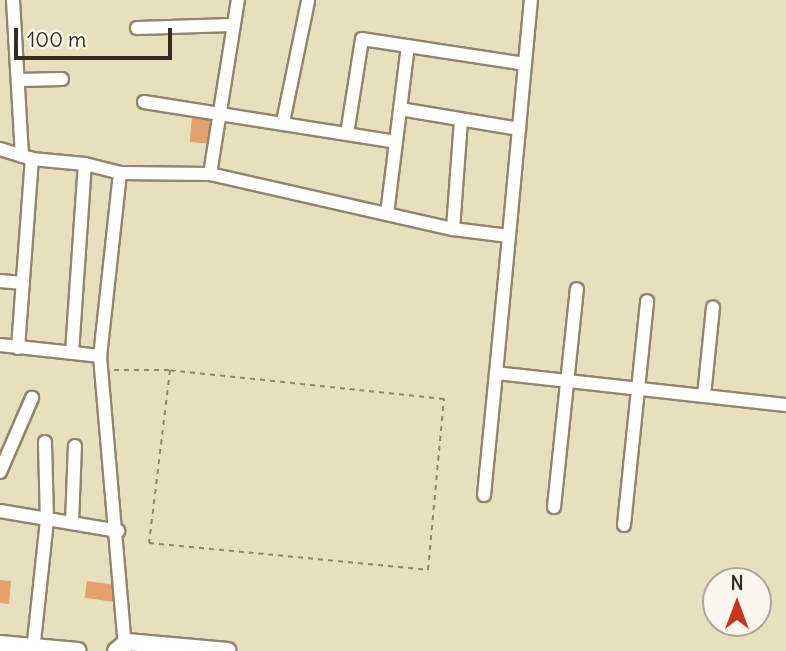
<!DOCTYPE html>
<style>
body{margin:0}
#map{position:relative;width:786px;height:651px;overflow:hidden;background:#e8e0bc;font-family:Delius,sans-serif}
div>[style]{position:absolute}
.building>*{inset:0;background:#e4a16a;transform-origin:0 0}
.path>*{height:2px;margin-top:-1px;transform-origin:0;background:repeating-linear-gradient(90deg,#92856d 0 5px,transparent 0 10px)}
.roads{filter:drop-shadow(2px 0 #92856d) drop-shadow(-2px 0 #92856d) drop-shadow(0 2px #92856d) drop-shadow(0 -2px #92856d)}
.minor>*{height:12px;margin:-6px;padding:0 6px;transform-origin:6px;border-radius:6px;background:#fff}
.major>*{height:16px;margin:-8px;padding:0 8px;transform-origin:8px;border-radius:8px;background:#fff}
span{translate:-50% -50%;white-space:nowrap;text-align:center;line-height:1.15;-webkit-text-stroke:5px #fbf7ec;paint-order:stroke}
.north{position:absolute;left:702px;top:567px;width:70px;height:70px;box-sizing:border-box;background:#fbf7ec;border:2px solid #aea59a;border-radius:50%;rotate:0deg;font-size:19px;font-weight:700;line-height:28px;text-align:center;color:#3b2a1e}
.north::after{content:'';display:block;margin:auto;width:24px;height:32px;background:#c8321e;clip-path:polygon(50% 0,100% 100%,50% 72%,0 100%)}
.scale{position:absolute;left:14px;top:28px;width:158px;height:32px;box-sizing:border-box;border:4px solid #3b2a1e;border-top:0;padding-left:9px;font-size:21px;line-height:24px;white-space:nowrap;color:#3b2a1e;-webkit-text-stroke:5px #fbf7ec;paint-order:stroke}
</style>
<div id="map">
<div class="building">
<div style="left:192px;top:116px;width:21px;height:26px;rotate:5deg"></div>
<div style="clip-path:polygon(0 580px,11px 581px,9px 604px,0 603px)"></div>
<div style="left:87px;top:581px;width:30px;height:17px;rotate:8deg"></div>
</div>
<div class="path">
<div style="left:114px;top:370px;width:56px"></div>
<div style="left:170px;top:370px;width:174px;rotate:96.9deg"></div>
<div style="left:149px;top:543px;width:280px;rotate:5.5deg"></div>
<div style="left:428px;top:570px;width:172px;rotate:-84.7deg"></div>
<div style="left:444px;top:399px;width:276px;rotate:-174deg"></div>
</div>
<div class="roads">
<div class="minor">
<div style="left:13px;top:0;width:156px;rotate:86.7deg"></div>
<div style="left:137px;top:28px;width:96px;rotate:-1.8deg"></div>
<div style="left:19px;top:80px;width:43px;rotate:-1.3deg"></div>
<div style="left:144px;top:102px;width:255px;rotate:9deg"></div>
<div style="left:400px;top:109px;width:121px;rotate:9.5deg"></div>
<div style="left:283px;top:122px;width:124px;rotate:-78.3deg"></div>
<div style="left:347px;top:134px;width:96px;rotate:-81deg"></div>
<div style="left:362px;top:39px;width:165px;rotate:8.7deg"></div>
<div style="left:0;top:149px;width:34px;rotate:17deg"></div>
<div style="left:32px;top:159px;width:53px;rotate:5.4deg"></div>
<div style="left:85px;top:164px;width:36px;rotate:14deg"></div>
<div style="left:120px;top:173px;width:90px;rotate:0.6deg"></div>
<div style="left:210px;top:174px;width:249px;rotate:12.8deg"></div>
<div style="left:453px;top:229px;width:56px;rotate:7.1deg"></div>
<div style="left:509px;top:236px;width:138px;rotate:95.4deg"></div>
<div style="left:496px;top:373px;width:292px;rotate:6.3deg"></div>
<div style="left:120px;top:173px;width:184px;rotate:96.2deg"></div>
<div style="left:100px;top:356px;width:294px;rotate:85.1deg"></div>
<div style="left:210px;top:174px;width:176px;rotate:-80.9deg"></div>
<div style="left:387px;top:214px;width:169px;rotate:-82.9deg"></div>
<div style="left:453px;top:229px;width:108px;rotate:-85.8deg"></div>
<div style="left:509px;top:236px;width:237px;rotate:-84.7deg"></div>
<div style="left:0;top:281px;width:23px;rotate:5deg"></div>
<div style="left:0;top:345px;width:101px;rotate:6.3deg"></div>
<div style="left:18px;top:348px;width:190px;rotate:-85.8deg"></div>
<div style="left:72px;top:353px;width:189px;rotate:-86.1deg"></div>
<div style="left:704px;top:396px;width:89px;rotate:-84.2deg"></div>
<div style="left:0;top:472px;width:81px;rotate:-66.6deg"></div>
<div style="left:484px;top:495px;width:123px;rotate:-84.4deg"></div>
<div style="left:554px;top:507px;width:219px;rotate:-84deg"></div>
<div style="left:0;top:511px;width:120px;rotate:9.6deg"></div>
<div style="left:72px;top:523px;width:77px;rotate:-87.8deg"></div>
<div style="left:624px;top:525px;width:225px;rotate:-84.1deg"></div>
<div style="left:33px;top:651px;width:132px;rotate:-83.9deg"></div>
<div style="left:47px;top:520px;width:78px;rotate:-91.5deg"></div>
</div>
<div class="major">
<div style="left:0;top:644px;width:78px;rotate:5.1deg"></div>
<div style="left:116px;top:651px;width:14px;rotate:-39deg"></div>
<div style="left:127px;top:642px;width:101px;rotate:5.1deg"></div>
</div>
</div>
<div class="north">N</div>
<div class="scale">100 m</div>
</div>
